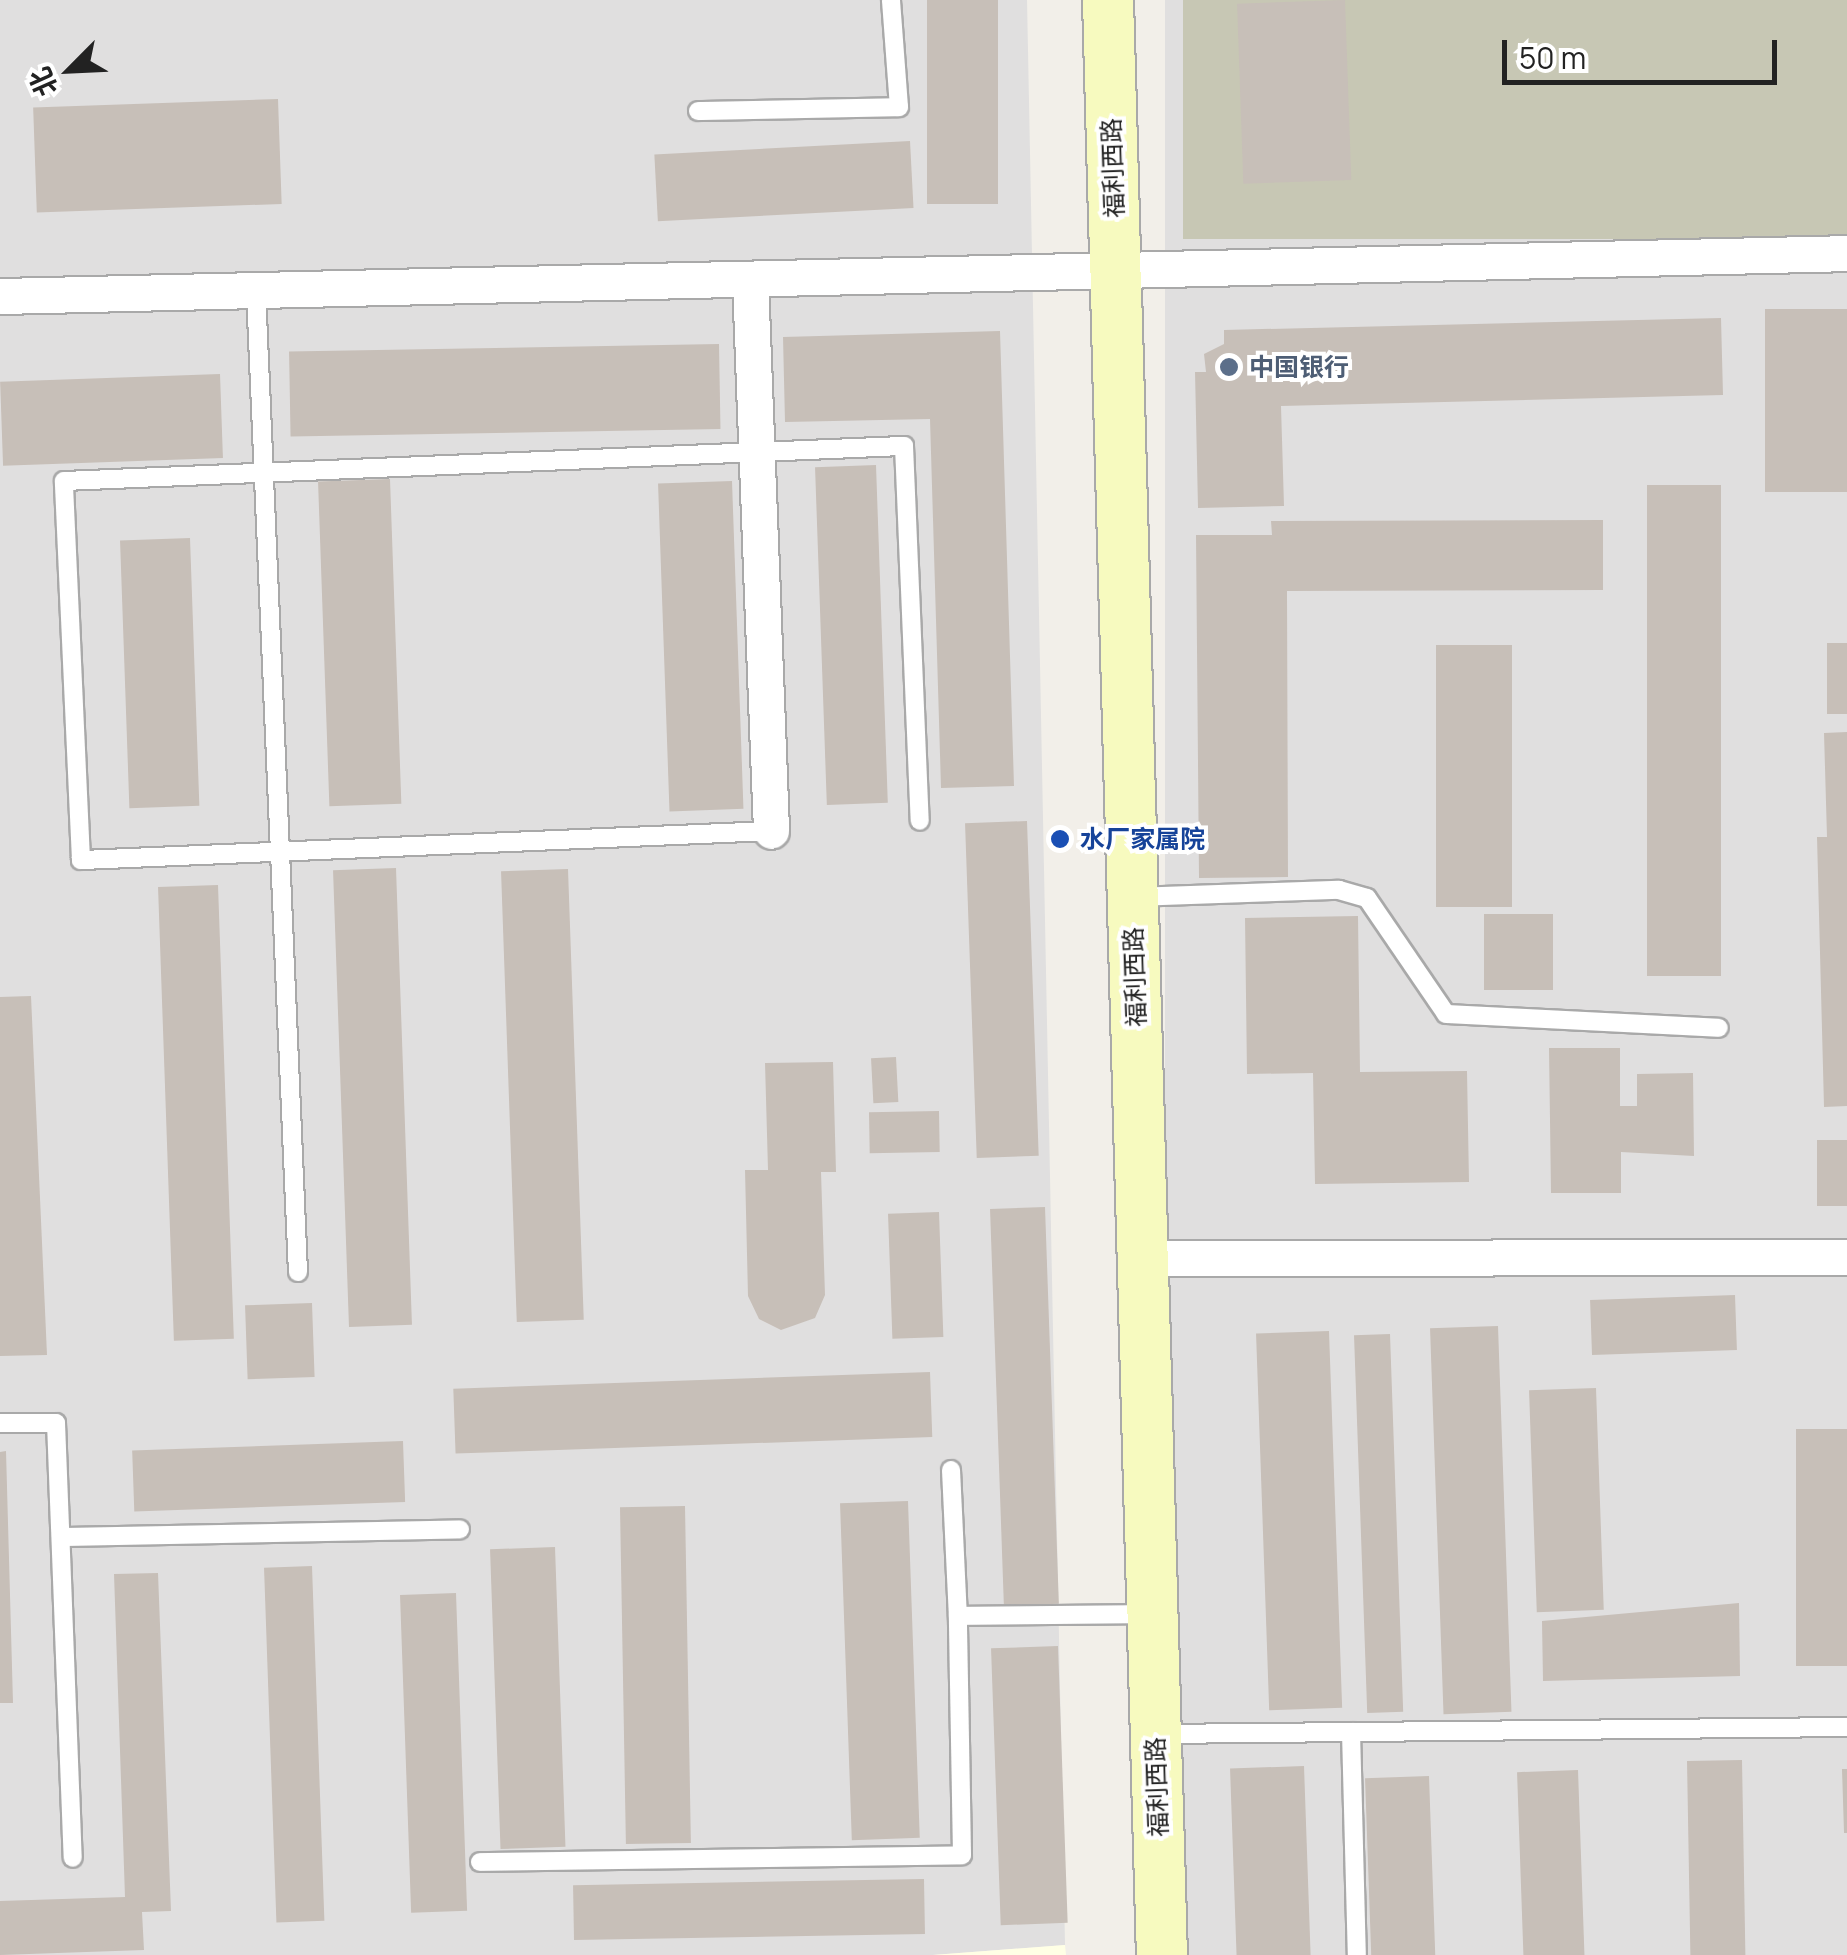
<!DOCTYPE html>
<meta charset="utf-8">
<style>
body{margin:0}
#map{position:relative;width:1847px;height:1955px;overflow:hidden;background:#f2efe9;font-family:Manrope,"Noto Sans SC",sans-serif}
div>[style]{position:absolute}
.residential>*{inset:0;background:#e0dfdf;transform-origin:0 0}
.education>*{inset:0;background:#ffffe5}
.construction>*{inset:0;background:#c7c7b4;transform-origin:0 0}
.building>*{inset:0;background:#c7bfb8;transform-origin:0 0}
.roads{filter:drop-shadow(2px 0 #a9a9a9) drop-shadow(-2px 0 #a9a9a9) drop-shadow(0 2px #a9a9a9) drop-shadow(0 -2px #a9a9a9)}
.lane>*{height:18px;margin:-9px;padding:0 9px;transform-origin:9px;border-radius:9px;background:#fff}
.street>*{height:35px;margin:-17.5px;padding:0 17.5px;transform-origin:17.5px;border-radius:17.5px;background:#fff}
.secondary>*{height:50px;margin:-25px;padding:0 25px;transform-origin:25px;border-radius:25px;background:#f7fabf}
.dots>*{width:28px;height:28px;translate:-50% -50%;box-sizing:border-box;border:5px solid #fff;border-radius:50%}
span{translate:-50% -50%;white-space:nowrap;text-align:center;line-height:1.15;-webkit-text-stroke:8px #fff;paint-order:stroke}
.street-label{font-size:25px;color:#222}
.service-label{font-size:25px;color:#4e5e75;font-weight:700}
.left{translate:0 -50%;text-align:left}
.transit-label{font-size:25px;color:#164399;font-weight:700}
.north{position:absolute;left:20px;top:20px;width:100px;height:100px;-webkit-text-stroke:8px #fff;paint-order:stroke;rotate:246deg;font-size:28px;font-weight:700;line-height:40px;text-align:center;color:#222}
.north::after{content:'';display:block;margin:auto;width:35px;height:45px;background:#222;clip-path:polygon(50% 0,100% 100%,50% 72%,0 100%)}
.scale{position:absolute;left:1502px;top:40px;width:275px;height:45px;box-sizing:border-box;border:5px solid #222;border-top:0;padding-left:12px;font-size:30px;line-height:35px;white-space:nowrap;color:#222;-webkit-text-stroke:8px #fff;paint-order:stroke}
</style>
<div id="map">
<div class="residential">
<div style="clip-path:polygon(0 0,1027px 0,1065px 1945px,933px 1955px,0 1955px)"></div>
<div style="left:1165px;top:0;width:682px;height:1956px"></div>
</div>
<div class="education">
<div style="clip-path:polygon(1065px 1945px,1066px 1955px,933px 1955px)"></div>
</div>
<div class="construction">
<div style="left:1183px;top:0;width:664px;height:239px"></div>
</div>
<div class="building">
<div style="left:927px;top:0;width:71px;height:204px"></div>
<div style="left:1345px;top:0;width:180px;height:108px;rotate:88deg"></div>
<div style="left:278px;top:99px;width:105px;height:245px;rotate:88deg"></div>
<div style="left:910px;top:141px;width:67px;height:256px;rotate:87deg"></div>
<div style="left:1847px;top:309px;width:183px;height:82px;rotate:90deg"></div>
<div style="clip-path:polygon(1721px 318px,1723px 395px,1281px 406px,1284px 506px,1198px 508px,1195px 372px,1206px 372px,1204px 354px,1224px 344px,1224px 330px)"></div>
<div style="clip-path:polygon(1000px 331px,1014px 786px,941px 788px,930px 419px,785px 422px,783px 337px)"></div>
<div style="left:719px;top:344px;width:85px;height:430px;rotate:89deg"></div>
<div style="left:220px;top:374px;width:84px;height:220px;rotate:88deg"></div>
<div style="left:876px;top:465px;width:338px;height:61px;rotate:88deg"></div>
<div style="left:390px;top:479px;width:325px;height:72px;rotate:88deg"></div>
<div style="left:732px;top:481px;width:328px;height:74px;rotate:88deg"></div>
<div style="left:1647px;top:485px;width:74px;height:491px"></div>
<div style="clip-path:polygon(1603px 520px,1603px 590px,1287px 591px,1288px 877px,1199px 878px,1196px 535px,1272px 535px,1271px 521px)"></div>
<div style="left:190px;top:538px;width:268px;height:70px;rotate:88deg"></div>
<div style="left:1847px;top:643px;width:71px;height:20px;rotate:90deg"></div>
<div style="left:1436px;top:645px;width:76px;height:262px"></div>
<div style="clip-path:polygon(1847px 732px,1847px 1106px,1824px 1107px,1817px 837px,1827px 837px,1824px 733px)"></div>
<div style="left:1027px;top:821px;width:335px;height:62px;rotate:88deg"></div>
<div style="left:396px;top:868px;width:457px;height:63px;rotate:88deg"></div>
<div style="left:568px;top:869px;width:451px;height:67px;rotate:88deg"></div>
<div style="left:218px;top:885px;width:454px;height:60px;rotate:88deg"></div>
<div style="left:1484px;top:914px;width:69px;height:76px"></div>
<div style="clip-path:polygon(1358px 916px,1360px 1072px,1467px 1071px,1469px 1182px,1315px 1184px,1313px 1073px,1247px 1074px,1245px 918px)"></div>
<div style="clip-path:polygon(31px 996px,47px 1355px,0 1356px,0 997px)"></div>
<div style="clip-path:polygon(1549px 1048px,1620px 1048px,1620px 1106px,1637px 1106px,1637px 1074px,1693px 1073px,1694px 1156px,1621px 1152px,1621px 1193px,1551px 1193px)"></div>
<div style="left:896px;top:1057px;width:45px;height:25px;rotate:87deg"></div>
<div style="clip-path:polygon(833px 1062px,836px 1172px,821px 1172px,825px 1295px,815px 1318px,781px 1330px,759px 1319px,748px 1296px,745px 1170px,768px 1170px,765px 1063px)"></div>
<div style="left:939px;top:1111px;width:41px;height:70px;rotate:89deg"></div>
<div style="left:1847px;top:1140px;width:66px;height:30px;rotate:90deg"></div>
<div style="left:1045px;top:1207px;width:397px;height:55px;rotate:88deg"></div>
<div style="left:939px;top:1212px;width:125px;height:51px;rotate:88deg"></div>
<div style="left:1735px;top:1295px;width:55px;height:145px;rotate:88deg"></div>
<div style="left:312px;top:1303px;width:74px;height:67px;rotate:88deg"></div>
<div style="left:1498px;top:1326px;width:386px;height:68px;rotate:88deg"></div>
<div style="left:1329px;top:1331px;width:377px;height:73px;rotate:88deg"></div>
<div style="left:1390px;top:1334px;width:378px;height:36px;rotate:88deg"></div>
<div style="left:930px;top:1372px;width:65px;height:477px;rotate:88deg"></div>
<div style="left:1596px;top:1388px;width:222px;height:67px;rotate:88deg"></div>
<div style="left:1847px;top:1429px;width:237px;height:51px;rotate:90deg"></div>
<div style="left:403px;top:1441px;width:61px;height:271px;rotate:88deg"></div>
<div style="clip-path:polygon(6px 1451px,13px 1703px,0 1703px,0 1452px)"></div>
<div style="left:908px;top:1501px;width:337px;height:68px;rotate:88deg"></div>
<div style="left:685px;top:1506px;width:337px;height:65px;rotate:89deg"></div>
<div style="left:555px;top:1547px;width:300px;height:65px;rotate:88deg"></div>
<div style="left:312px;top:1566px;width:355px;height:48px;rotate:88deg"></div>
<div style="clip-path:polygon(158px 1573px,171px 1911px,142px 1912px,144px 1950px,0 1955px,0 1901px,125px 1897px,114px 1574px)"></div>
<div style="left:456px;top:1593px;width:318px;height:56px;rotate:88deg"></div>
<div style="clip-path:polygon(1739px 1603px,1740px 1676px,1543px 1681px,1542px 1621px)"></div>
<div style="left:1058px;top:1646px;width:277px;height:67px;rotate:88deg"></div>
<div style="left:1742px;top:1760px;width:195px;height:55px;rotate:89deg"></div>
<div style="left:1304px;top:1766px;width:189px;height:74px;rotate:88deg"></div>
<div style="clip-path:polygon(1842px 1769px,1847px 1769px,1847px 1833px,1844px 1833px)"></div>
<div style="left:1578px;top:1770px;width:185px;height:61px;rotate:88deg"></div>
<div style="left:1429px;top:1776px;width:179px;height:64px;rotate:88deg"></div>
<div style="left:924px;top:1879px;width:55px;height:351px;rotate:89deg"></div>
</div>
<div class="roads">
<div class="lane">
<div style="left:698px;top:111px;width:201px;rotate:-1.1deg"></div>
<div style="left:899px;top:107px;width:107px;rotate:-94.3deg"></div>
<div style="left:256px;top:291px;width:982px;rotate:87.55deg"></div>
<div style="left:771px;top:831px;width:691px;rotate:177.59deg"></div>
<div style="left:81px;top:860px;width:379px;rotate:-92.6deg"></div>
<div style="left:64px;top:481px;width:841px;rotate:-2.39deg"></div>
<div style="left:904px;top:446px;width:375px;rotate:87.6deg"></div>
<div style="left:1134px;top:897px;width:205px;rotate:-2deg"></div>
<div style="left:1339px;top:890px;width:29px;rotate:16deg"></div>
<div style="left:1367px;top:898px;width:140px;rotate:55.7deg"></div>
<div style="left:1446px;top:1014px;width:273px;rotate:2.9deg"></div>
<div style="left:0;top:1423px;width:56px"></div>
<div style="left:56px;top:1423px;width:435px;rotate:87.8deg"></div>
<div style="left:951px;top:1470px;width:146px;rotate:87.3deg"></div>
<div style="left:61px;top:1537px;width:399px;rotate:-1.1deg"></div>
<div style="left:1351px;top:1732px;width:223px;rotate:88.5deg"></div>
<div style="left:1158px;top:1734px;width:689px;rotate:-0.58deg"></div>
<div style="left:480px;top:1862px;width:482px;rotate:-0.8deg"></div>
<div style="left:962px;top:1855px;width:239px;rotate:-91deg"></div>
<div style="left:958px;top:1616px;width:189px;rotate:-0.6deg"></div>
</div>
<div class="street">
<div style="left:750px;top:281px;width:550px;rotate:87.81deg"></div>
<div style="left:0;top:296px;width:1848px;rotate:-1.33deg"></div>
<div style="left:1143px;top:1258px;width:704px;rotate:-0.08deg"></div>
</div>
<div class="secondary">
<div style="left:1108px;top:0;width:1956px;rotate:88.42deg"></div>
</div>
</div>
<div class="dots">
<div style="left:1229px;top:367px;background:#5c6f8a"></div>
<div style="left:1060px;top:839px;background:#1a4fb4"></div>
</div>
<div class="street-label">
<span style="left:1113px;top:168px;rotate:-92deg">福利西路</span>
<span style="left:1135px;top:977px;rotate:-92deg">福利西路</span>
<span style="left:1157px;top:1787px;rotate:-92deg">福利西路</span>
</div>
<div class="service-label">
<span class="left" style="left:1249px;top:367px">中国银行</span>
</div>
<div class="transit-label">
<span class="left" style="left:1080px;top:839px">水厂家属院</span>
</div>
<div class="north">北</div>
<div class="scale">50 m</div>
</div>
